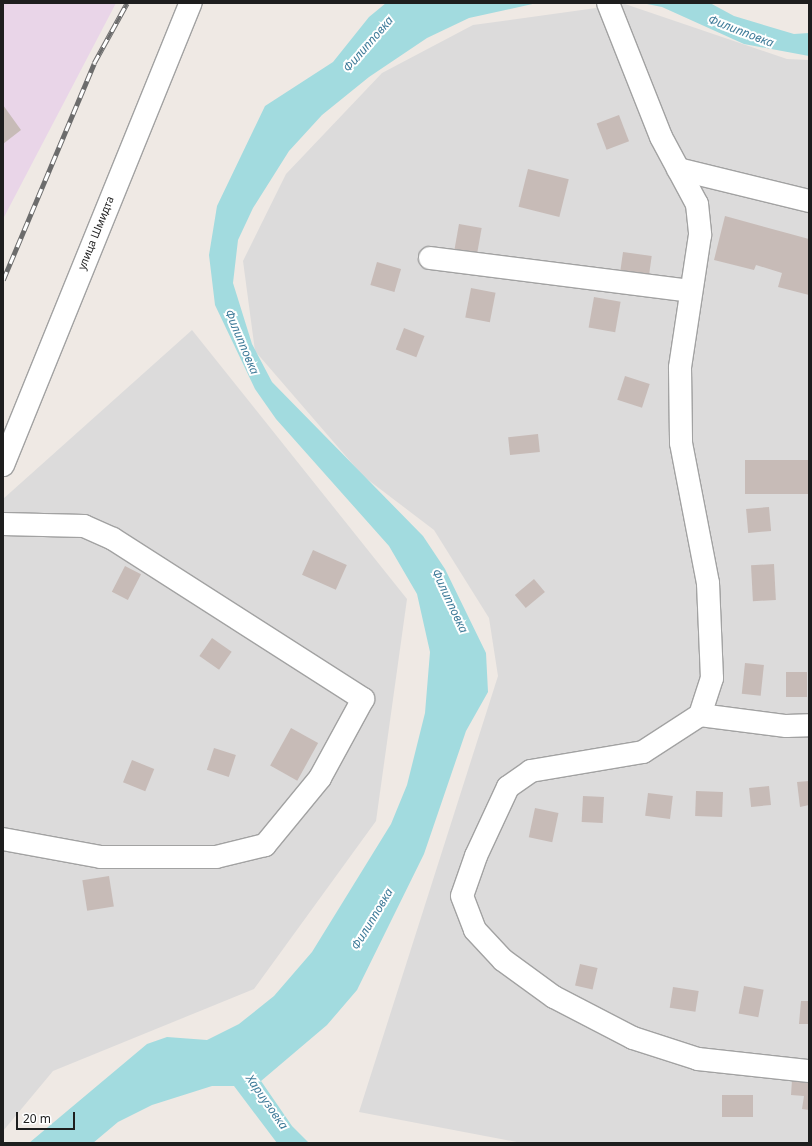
<!DOCTYPE html>
<meta charset="utf-8">
<style>
body{margin:0}
#map{position:relative;width:812px;height:1146px;overflow:hidden;background:#efe9e4;font-family:"Noto Sans",sans-serif}
div>[style]{position:absolute}
.residential>*{inset:0;background:#dcdbdb}
.industrial>*{inset:0;background:#e9d5e8}
.water>*{inset:0;background:#a2dbdf}
.building>*{inset:0;background:#c7bbb7;transform-origin:0 0}
.roads{filter:drop-shadow(1px 0 #a2a2a2) drop-shadow(-1px 0 #a2a2a2) drop-shadow(0 1px #a2a2a2) drop-shadow(0 -1px #a2a2a2)}
.minor>*{height:22px;margin:-11px;padding:0 11px;transform-origin:11px;border-radius:11px;background:#fff}
.rail>*{height:4.5px;margin-top:-2.25px;transform-origin:0;background:repeating-linear-gradient(90deg,#fff 0 9px,#6c6c6c 0 18px);box-sizing:border-box;border-block:1px solid #6c6c6c}
span{translate:-50% -50%;white-space:nowrap;text-align:center;line-height:1.15;-webkit-text-stroke:4px #fff;paint-order:stroke}
.street-label{font-size:11px;color:#1e1e1e}
.water-label{font-size:12px;color:#3f7b99;font-style:italic}
.frame{position:absolute;inset:0;border:4px solid #1e1e1e;pointer-events:none}
.scale{position:absolute;left:16px;top:1112px;width:59px;height:18px;box-sizing:border-box;border:2px solid #1e1e1e;border-top:0;padding-left:5px;font-size:12px;line-height:14px;white-space:nowrap;color:#1e1e1e;-webkit-text-stroke:3px #fff;paint-order:stroke}
</style>
<div id="map">
<div class="residential">
<div style="clip-path:polygon(625px 4px,787px 59px,809px 60px,809px 1143px,522px 1143px,359px 1112px,498px 676px,489px 618px,434px 530px,363px 476px,255px 351px,243px 261px,286px 174px,382px 73px,473px 25px)"></div>
<div style="clip-path:polygon(192px 330px,407px 599px,376px 821px,254px 989px,53px 1071px,3px 1131px,3px 499px)"></div>
</div>
<div class="industrial">
<div style="clip-path:polygon(3px 3px,116px 3px,3px 219px)"></div>
</div>
<div class="water">
<div style="clip-path:polygon(386px 3px,537px 3px,469px 18px,427px 38px,369px 77px,322px 115px,289px 151px,253px 208px,238px 240px,233px 283px,252px 344px,272px 382px,423px 536px,445px 569px,486px 653px,488px 692px,466px 731px,424px 854px,357px 990px,327px 1025px,261px 1081px,292px 1126px,309px 1143px,277px 1143px,234px 1086px,212px 1086px,152px 1105px,118px 1122px,93px 1143px,29px 1143px,147px 1044px,167px 1037px,207px 1040px,239px 1024px,274px 996px,312px 952px,391px 824px,407px 785px,425px 713px,430px 652px,417px 594px,389px 546px,276px 419px,255px 389px,215px 305px,209px 255px,217px 206px,265px 106px,333px 62px,369px 17px)"></div>
<div style="clip-path:polygon(642px 3px,710px 3px,734px 16px,794px 34px,809px 33px,809px 56px,744px 44px,662px 7px)"></div>
</div>
<div class="building">
<div style="clip-path:polygon(3px 105px,21px 130px,3px 144px)"></div>
<div style="left:619px;top:115px;width:28px;height:24px;rotate:69deg"></div>
<div style="left:528px;top:169px;width:42px;height:39px;rotate:14deg"></div>
<div style="clip-path:polygon(725px 216px,809px 239px,809px 295px,778px 287px,782px 273px,756px 265px,754px 270px,714px 260px)"></div>
<div style="left:459px;top:224px;width:23px;height:28px;rotate:10deg"></div>
<div style="left:623px;top:252px;width:29px;height:20px;rotate:8deg"></div>
<div style="left:377px;top:262px;width:25px;height:24px;rotate:16deg"></div>
<div style="left:471px;top:288px;width:25px;height:30px;rotate:11deg"></div>
<div style="left:594px;top:297px;width:27px;height:31px;rotate:10deg"></div>
<div style="left:404px;top:328px;width:22px;height:23px;rotate:21deg"></div>
<div style="left:625px;top:376px;width:26px;height:25px;rotate:18deg"></div>
<div style="left:538px;top:434px;width:18px;height:30px;rotate:84deg"></div>
<div style="left:809px;top:460px;width:34px;height:64px;rotate:90deg"></div>
<div style="left:769px;top:507px;width:24px;height:23px;rotate:85deg"></div>
<div style="left:313px;top:550px;width:37px;height:27px;rotate:24deg"></div>
<div style="left:774px;top:564px;width:36px;height:23px;rotate:87deg"></div>
<div style="left:125px;top:566px;width:18px;height:29px;rotate:27deg"></div>
<div style="left:534px;top:579px;width:17px;height:25px;rotate:50deg"></div>
<div style="left:212px;top:638px;width:24px;height:22px;rotate:35deg"></div>
<div style="left:745px;top:663px;width:19px;height:31px;rotate:6deg"></div>
<div style="left:786px;top:672px;width:21px;height:25px"></div>
<div style="left:291px;top:728px;width:31px;height:43px;rotate:29deg"></div>
<div style="left:214px;top:748px;width:23px;height:23px;rotate:18deg"></div>
<div style="left:132px;top:760px;width:24px;height:24px;rotate:22deg"></div>
<div style="clip-path:polygon(809px 781px,809px 805px,800px 807px,797px 782px)"></div>
<div style="left:769px;top:786px;width:19px;height:20px;rotate:84deg"></div>
<div style="left:696px;top:791px;width:27px;height:25px;rotate:2deg"></div>
<div style="left:648px;top:793px;width:25px;height:23px;rotate:7deg"></div>
<div style="left:583px;top:796px;width:21px;height:26px;rotate:3deg"></div>
<div style="left:535px;top:808px;width:24px;height:30px;rotate:12deg"></div>
<div style="left:109px;top:876px;width:31px;height:27px;rotate:81deg"></div>
<div style="left:580px;top:964px;width:18px;height:22px;rotate:13deg"></div>
<div style="left:744px;top:986px;width:20px;height:28px;rotate:11deg"></div>
<div style="left:673px;top:987px;width:26px;height:21px;rotate:9deg"></div>
<div style="clip-path:polygon(801px 1001px,809px 1001px,809px 1024px,799px 1024px)"></div>
<div style="clip-path:polygon(792px 1080px,809px 1082px,809px 1110px,802px 1109px,804px 1096px,791px 1095px)"></div>
<div style="left:722px;top:1095px;width:31px;height:22px"></div>
</div>
<div class="roads">
<div class="minor">
<div style="left:608px;top:3px;width:144px;rotate:68.4deg"></div>
<div style="left:661px;top:137px;width:76px;rotate:61.8deg"></div>
<div style="left:697px;top:204px;width:31px;rotate:84deg"></div>
<div style="left:700px;top:235px;width:134px;rotate:98.6deg"></div>
<div style="left:680px;top:368px;width:75px;rotate:89.2deg"></div>
<div style="left:681px;top:443px;width:143px;rotate:79.1deg"></div>
<div style="left:708px;top:583px;width:95px;rotate:87.6deg"></div>
<div style="left:712px;top:678px;width:39px;rotate:108deg"></div>
<div style="left:700px;top:715px;width:68px;rotate:147deg"></div>
<div style="left:643px;top:752px;width:114px;rotate:170.4deg"></div>
<div style="left:531px;top:771px;width:28px;rotate:145deg"></div>
<div style="left:508px;top:787px;width:76px;rotate:114.9deg"></div>
<div style="left:476px;top:856px;width:42px;rotate:109.3deg"></div>
<div style="left:462px;top:896px;width:36px;rotate:69deg"></div>
<div style="left:475px;top:930px;width:41px;rotate:47deg"></div>
<div style="left:503px;top:960px;width:63px;rotate:36deg"></div>
<div style="left:554px;top:997px;width:89px;rotate:27.4deg"></div>
<div style="left:633px;top:1038px;width:68px;rotate:17.9deg"></div>
<div style="left:698px;top:1059px;width:112px;rotate:6.2deg"></div>
<div style="left:678px;top:169px;width:135px;rotate:13.7deg"></div>
<div style="left:430px;top:258px;width:263px;rotate:7.2deg"></div>
<div style="left:3px;top:465px;width:499px;rotate:-67.9deg"></div>
<div style="left:3px;top:524px;width:81px;rotate:1.4deg"></div>
<div style="left:84px;top:526px;width:32px;rotate:24deg"></div>
<div style="left:113px;top:539px;width:297px;rotate:32.6deg"></div>
<div style="left:363px;top:699px;width:90px;rotate:118.6deg"></div>
<div style="left:320px;top:778px;width:87px;rotate:129.4deg"></div>
<div style="left:265px;top:845px;width:50px;rotate:166.2deg"></div>
<div style="left:216px;top:857px;width:115px;rotate:180deg"></div>
<div style="left:101px;top:857px;width:100px;rotate:-169.6deg"></div>
<div style="left:700px;top:715px;width:87px;rotate:7.3deg"></div>
<div style="left:786px;top:726px;width:23px;rotate:-2deg"></div>
</div>
</div>
<div class="rail">
<div style="left:3px;top:280px;width:235px;rotate:-67.2deg"></div>
<div style="left:94px;top:63px;width:68px;rotate:-61.2deg"></div>
</div>
<div class="street-label">
<span style="left:96px;top:233px;rotate:-68deg">улица Шмидта</span>
</div>
<div class="water-label">
<span style="left:741px;top:31px;rotate:21deg">Филипповка</span>
<span style="left:368px;top:44px;rotate:-49deg">Филипповка</span>
<span style="left:242px;top:342px;rotate:67deg">Филипповка</span>
<span style="left:450px;top:601px;rotate:65deg">Филипповка</span>
<span style="left:372px;top:919px;rotate:-59deg">Филипповка</span>
<span style="left:267px;top:1102px;rotate:55deg">Хариузовка</span>
</div>
<div class="frame"></div>
<div class="scale">20 m</div>
</div>
